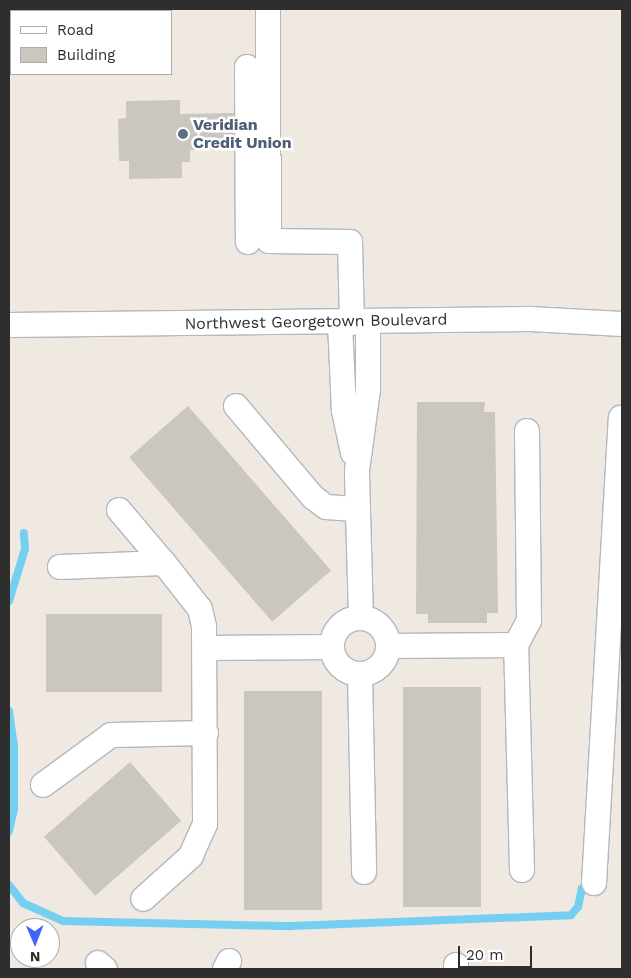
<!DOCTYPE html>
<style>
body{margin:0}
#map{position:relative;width:631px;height:978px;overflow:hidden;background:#efe9e1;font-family:"Work Sans",sans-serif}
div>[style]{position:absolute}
.stream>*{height:8px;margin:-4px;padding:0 4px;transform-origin:4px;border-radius:4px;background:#75cff0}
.building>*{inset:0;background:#cbc7bf;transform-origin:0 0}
.roads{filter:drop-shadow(1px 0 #b4b7c1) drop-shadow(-1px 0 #b4b7c1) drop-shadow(0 1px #b4b7c1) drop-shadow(0 -1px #b4b7c1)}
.minor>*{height:24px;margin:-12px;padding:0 12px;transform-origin:12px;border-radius:12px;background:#fff}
.minor>.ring{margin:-12px;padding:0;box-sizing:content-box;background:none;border:24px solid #fff;border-radius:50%}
.dots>*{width:14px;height:14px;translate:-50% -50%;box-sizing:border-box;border:2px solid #fff;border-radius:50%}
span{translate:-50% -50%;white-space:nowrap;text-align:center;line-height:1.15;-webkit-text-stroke:5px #fff;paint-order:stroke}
.service-label{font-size:16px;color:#4e5e75;font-weight:700}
.left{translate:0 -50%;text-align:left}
.street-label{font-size:16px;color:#2e2e2e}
.frame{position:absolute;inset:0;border:10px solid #2e2e2e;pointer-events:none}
.legend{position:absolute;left:10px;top:10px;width:162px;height:65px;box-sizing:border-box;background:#fff;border:1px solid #ababab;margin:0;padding:6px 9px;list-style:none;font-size:15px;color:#2e2e2e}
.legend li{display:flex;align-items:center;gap:10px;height:25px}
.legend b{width:25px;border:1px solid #ababab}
.north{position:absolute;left:10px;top:918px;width:50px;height:50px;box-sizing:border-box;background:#fff;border:1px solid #ababab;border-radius:50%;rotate:179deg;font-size:14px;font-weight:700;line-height:20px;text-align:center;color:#2e2e2e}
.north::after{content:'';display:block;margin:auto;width:18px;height:22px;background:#4264fb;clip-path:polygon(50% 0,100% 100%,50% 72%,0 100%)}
.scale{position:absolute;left:458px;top:946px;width:74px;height:22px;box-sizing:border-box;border:2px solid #2e2e2e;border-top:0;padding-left:6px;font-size:15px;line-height:18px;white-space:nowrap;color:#2e2e2e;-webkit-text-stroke:4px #fff;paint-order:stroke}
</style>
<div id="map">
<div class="stream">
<div style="left:9px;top:601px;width:54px;rotate:-72.9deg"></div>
<div style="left:25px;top:549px;width:16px;rotate:-94deg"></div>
<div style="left:9px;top:711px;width:34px;rotate:82deg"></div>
<div style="left:14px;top:745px;width:64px;rotate:90deg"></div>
<div style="left:14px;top:809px;width:23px;rotate:103deg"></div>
<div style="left:9px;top:885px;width:23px;rotate:52deg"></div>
<div style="left:23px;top:903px;width:44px;rotate:24.2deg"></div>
<div style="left:63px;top:921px;width:228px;rotate:1.3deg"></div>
<div style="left:291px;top:926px;width:280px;rotate:-2.2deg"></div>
<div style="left:571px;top:915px;width:11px;rotate:-49deg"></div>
<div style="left:578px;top:907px;width:19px;rotate:-78deg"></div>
</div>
<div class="building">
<div style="clip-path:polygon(180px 100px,180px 114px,234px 113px,234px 149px,190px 150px,190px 162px,182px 162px,182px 178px,129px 179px,129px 161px,119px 161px,118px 119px,126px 118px,126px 101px)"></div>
<div style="clip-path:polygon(417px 402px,485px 402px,484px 412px,495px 412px,498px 613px,487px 613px,487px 623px,428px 623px,428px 614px,416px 614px)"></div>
<div style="left:188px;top:406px;width:218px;height:78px;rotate:49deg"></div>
<div style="left:162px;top:614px;width:78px;height:116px;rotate:90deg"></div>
<div style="left:403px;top:687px;width:78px;height:220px"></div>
<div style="left:244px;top:691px;width:78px;height:219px"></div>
<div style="left:130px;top:762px;width:78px;height:114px;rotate:49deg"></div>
</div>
<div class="roads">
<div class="minor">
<div style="left:39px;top:9px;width:49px"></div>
<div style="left:268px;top:9px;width:232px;rotate:89.8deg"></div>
<div style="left:269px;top:241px;width:81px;rotate:0.7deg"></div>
<div style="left:350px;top:242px;width:81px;rotate:88.6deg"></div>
<div style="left:247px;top:67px;width:175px;rotate:89.7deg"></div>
<div style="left:340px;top:323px;width:88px;rotate:87.4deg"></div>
<div style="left:344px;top:411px;width:43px;rotate:77.9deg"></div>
<div style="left:9px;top:325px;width:521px;rotate:-0.66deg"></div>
<div style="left:530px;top:319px;width:92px;rotate:3.1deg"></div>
<div style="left:236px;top:406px;width:119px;rotate:49.8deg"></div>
<div style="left:313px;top:497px;width:16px;rotate:38deg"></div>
<div style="left:326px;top:507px;width:32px;rotate:4deg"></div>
<div style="left:119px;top:510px;width:70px;rotate:49.7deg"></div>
<div style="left:60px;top:567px;width:104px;rotate:-2.2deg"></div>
<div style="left:164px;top:563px;width:58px;rotate:52deg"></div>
<div style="left:200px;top:609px;width:18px;rotate:77deg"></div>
<div style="left:204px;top:627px;width:197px;rotate:89.7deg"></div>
<div style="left:205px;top:824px;width:35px;rotate:114deg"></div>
<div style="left:191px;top:856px;width:64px;rotate:138.1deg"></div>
<div style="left:361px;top:618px;width:147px;rotate:-91.6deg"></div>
<div style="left:357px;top:471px;width:82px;rotate:-82.3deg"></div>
<div style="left:368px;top:390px;width:67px;rotate:-90deg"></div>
<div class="ring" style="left:332px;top:618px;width:32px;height:32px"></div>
<div style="left:388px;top:646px;width:128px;rotate:-0.4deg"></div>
<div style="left:205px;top:648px;width:126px;rotate:-0.5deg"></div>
<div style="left:360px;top:675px;width:197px;rotate:88.8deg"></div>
<div style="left:43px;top:785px;width:84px;rotate:-36.3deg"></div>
<div style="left:111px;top:735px;width:95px;rotate:-1.2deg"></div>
<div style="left:522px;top:870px;width:225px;rotate:-91.5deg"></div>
<div style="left:516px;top:645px;width:27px;rotate:-62deg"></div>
<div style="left:529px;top:621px;width:190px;rotate:-90.6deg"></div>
<div style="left:594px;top:883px;width:466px;rotate:-86.7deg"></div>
<div style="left:98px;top:963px;width:9px;rotate:41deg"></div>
<div style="left:456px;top:965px;width:4px;rotate:90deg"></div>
<div style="left:225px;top:969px;width:9px;rotate:-63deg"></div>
</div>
</div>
<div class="dots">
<div style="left:183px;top:134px;background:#5c6f8a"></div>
</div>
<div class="service-label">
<span class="left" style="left:193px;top:134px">Veridian<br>Credit Union</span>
</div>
<div class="street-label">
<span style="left:316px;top:322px;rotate:-1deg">Northwest Georgetown Boulevard</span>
</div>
<div class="frame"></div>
<ul class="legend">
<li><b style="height:6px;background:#fff"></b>Road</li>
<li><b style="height:14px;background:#cbc7bf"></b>Building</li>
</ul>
<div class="north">N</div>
<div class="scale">20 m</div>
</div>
